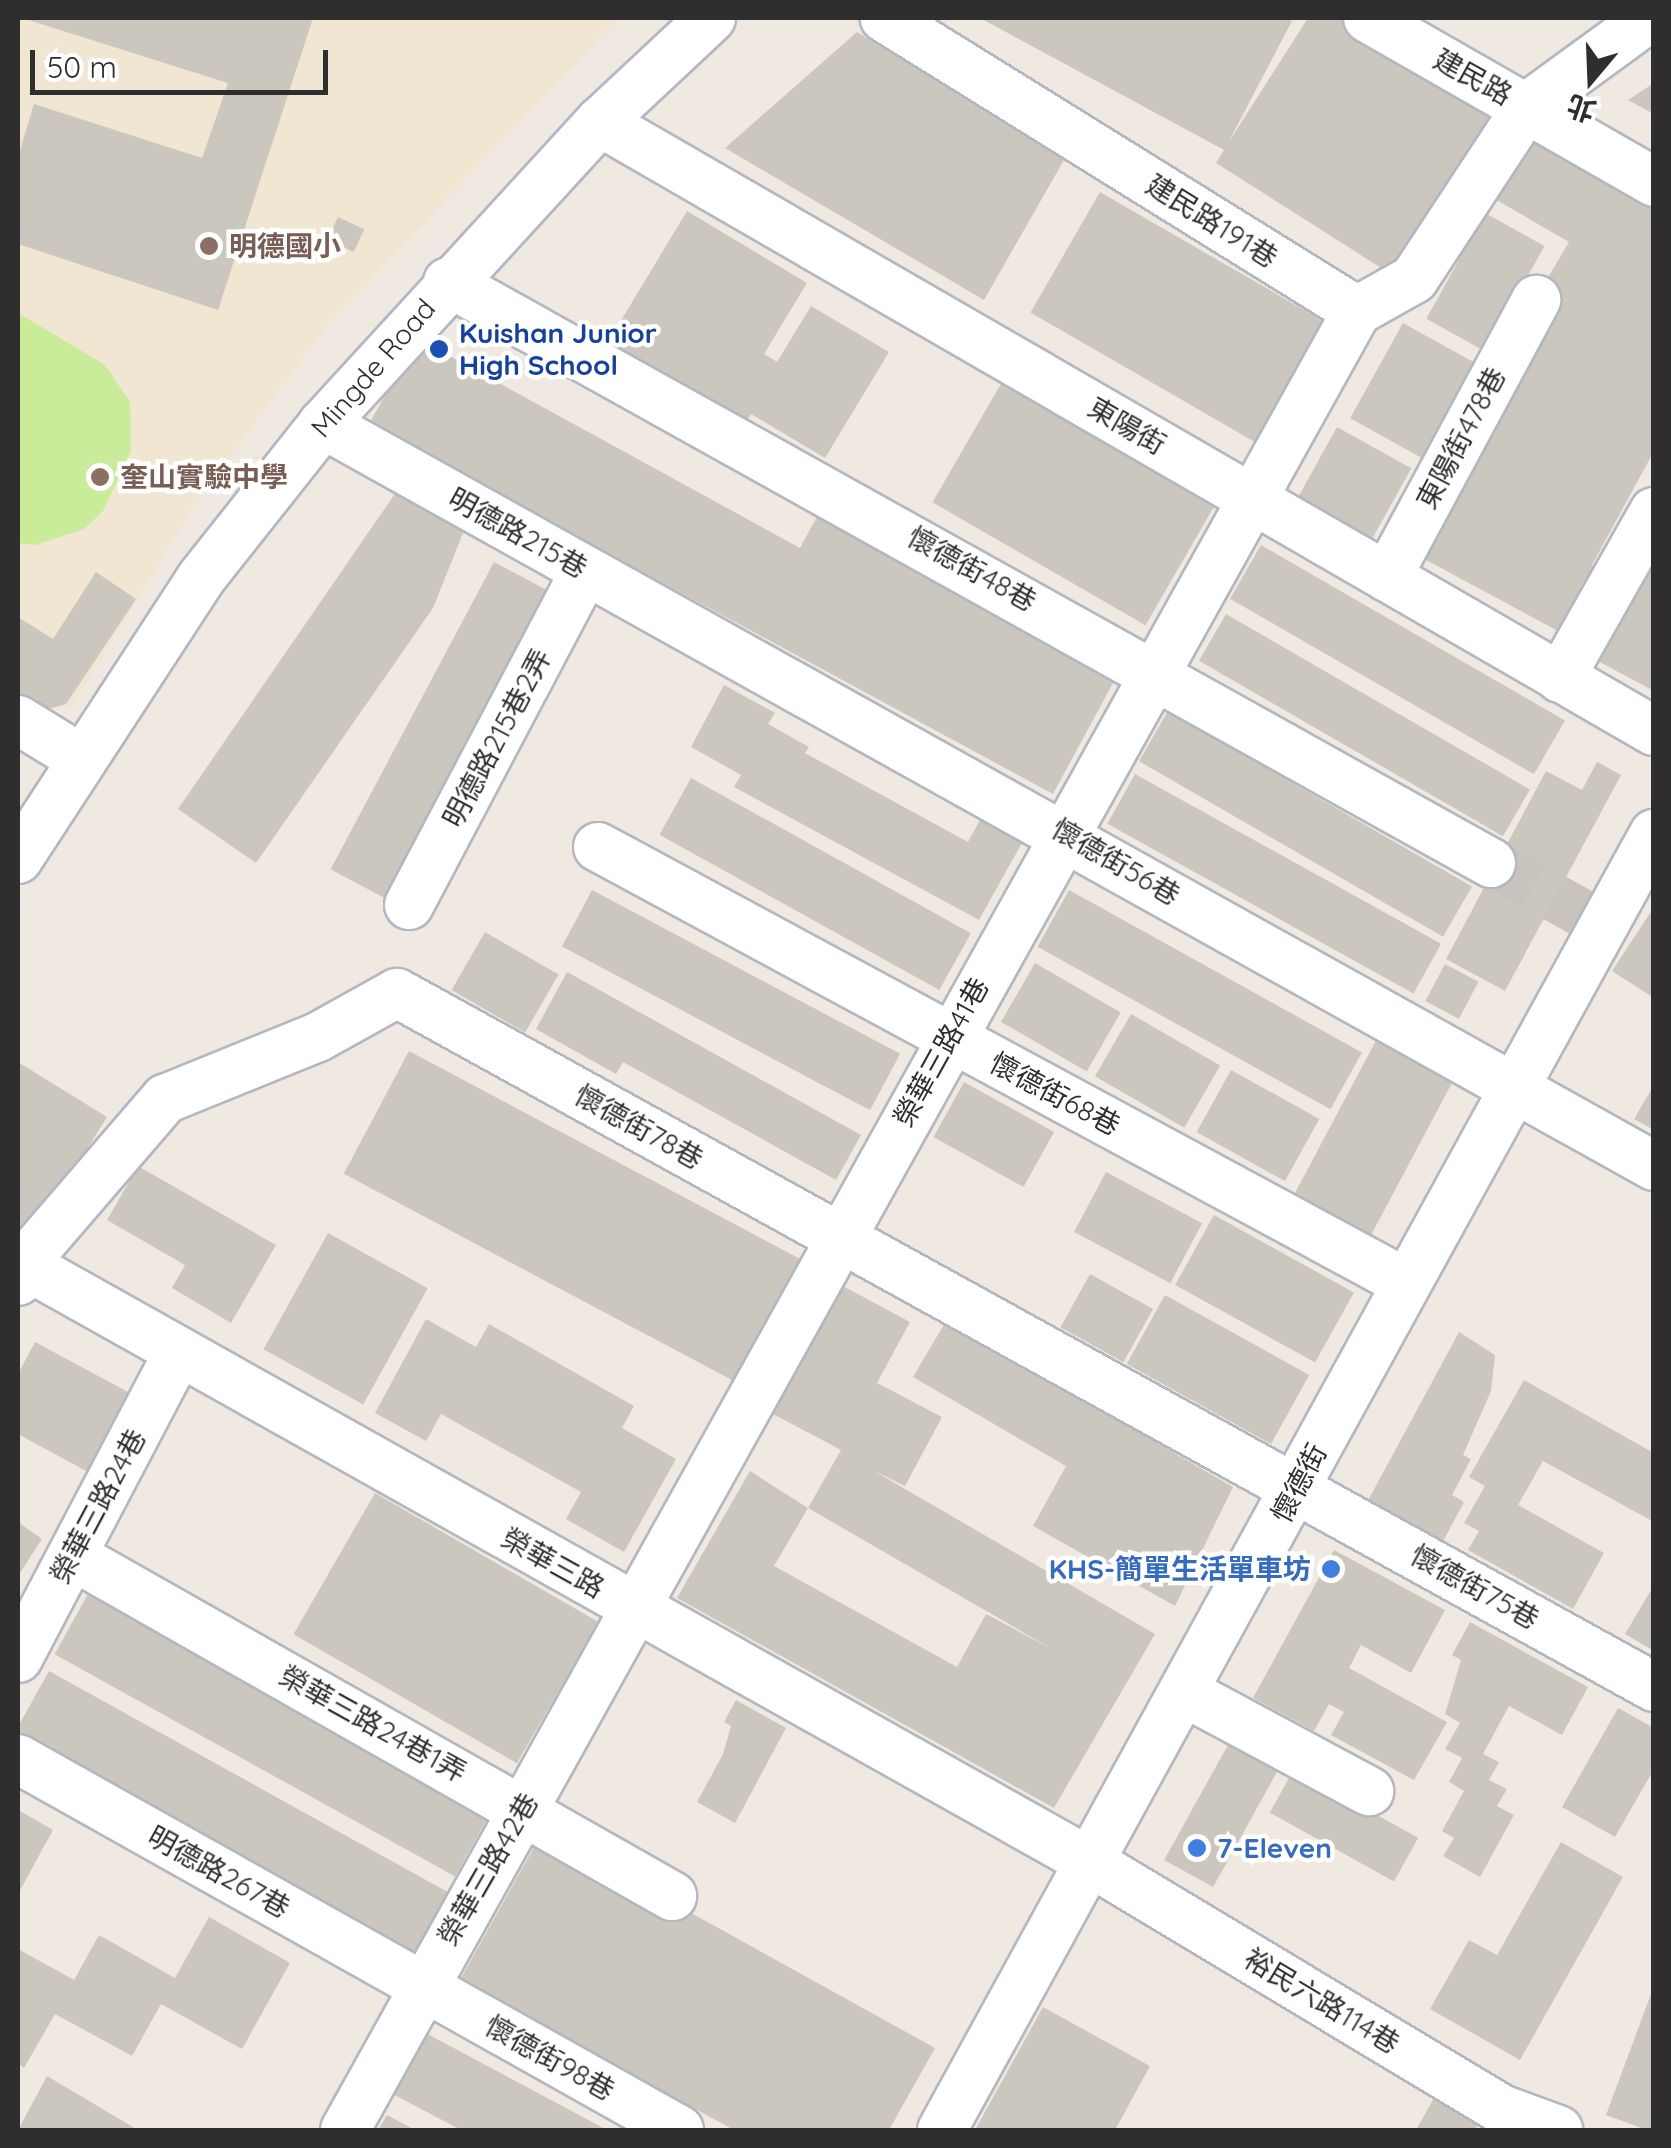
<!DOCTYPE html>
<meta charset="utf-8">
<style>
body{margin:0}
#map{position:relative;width:1671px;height:2148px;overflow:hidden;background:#efe9e1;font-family:Quicksand,"Noto Sans TC",sans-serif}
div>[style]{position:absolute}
.education>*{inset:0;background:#f0e6d1}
.pitch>*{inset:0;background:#c9ec9a}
.building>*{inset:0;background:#cbc7bf;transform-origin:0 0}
.minor-tunnel>*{height:48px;margin-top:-24px;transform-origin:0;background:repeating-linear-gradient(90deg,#c8c4bd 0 48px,transparent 0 72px)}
.roads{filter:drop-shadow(2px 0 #b4b7c1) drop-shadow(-2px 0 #b4b7c1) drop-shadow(0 2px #b4b7c1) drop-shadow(0 -2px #b4b7c1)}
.minor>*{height:48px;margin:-24px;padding:0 24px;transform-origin:24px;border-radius:24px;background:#fff}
.dots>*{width:28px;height:28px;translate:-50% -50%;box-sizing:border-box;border:5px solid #fff;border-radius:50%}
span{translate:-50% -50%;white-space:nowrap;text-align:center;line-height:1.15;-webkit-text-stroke:9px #fff;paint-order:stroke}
.street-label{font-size:28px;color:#2e2e2e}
.education-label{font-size:28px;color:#785e54;font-weight:700}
.left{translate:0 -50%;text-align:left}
.transit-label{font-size:28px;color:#164399;font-weight:700}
.shop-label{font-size:28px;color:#366cbe;font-weight:700}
.right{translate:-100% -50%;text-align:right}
.frame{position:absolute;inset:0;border:20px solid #2e2e2e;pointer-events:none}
.north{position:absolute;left:1541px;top:30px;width:100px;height:100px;-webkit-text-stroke:8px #fff;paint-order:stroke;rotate:199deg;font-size:28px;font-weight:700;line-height:40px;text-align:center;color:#2e2e2e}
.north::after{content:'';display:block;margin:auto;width:35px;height:45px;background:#2e2e2e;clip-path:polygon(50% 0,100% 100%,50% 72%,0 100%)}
.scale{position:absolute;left:30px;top:50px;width:298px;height:45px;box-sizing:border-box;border:5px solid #2e2e2e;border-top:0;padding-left:12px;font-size:30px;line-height:35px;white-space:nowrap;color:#2e2e2e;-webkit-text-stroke:8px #fff;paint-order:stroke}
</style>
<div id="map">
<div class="education">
<div style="clip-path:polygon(18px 18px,619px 18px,332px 320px,195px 504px,73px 706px,45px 712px,18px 694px)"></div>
</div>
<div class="pitch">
<div style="clip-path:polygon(18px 313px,105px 365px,130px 402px,131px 451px,103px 511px,84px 529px,35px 545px,18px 543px)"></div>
</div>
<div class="building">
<div style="clip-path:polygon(22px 18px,313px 18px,218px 310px,18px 244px,18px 157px,34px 104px,202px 158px,228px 83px)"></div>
<div style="clip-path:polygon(980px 18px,1285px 18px,1292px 21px,1228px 143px,1308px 18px,1349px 18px,1501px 115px,1397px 278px,1216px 163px,1224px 150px)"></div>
<div style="clip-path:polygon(857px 32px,1064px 160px,984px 300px,725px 148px)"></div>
<div style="clip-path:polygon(1654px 83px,1654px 114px,1628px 100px)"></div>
<div style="clip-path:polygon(1523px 119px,1654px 195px,1654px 451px,1592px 565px,1604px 571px,1571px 638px,1415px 554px,1546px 290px,1569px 301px,1543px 286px,1569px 242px,1481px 191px)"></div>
<div style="left:1100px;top:192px;width:259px;height:139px;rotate:30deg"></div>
<div style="clip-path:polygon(687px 211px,807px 283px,764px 354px,777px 362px,811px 306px,889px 352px,825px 458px,751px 414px,742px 429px,605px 347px)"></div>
<div style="left:1485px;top:213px;width:68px;height:121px;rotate:29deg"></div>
<div style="left:338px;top:217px;width:29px;height:25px;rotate:25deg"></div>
<div style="left:1403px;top:323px;width:83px;height:109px;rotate:29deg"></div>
<div style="clip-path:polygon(417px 338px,800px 548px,827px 498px,1126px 659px,1053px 794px,369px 424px)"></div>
<div style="left:1006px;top:375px;width:246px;height:147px;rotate:30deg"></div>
<div style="left:1337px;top:427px;width:85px;height:80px;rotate:29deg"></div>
<div style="clip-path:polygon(403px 482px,467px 523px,433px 608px,256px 863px,178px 809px)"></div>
<div style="clip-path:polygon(1654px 516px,1654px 691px,1581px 652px)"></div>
<div style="left:1261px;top:545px;width:351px;height:62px;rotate:30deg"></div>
<div style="left:494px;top:562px;width:70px;height:348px;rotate:28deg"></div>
<div style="clip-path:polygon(96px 572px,136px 599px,66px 704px,45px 710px,18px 692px,18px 617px,53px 639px)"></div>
<div style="left:1226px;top:614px;width:351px;height:54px;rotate:30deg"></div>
<div style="clip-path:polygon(724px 685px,775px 713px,768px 724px,809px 747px,805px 753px,968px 842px,981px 818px,1023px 841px,979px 920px,734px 787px,741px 775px,691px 747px)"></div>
<div style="left:1168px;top:711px;width:351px;height:58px;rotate:30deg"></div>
<div style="clip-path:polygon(1597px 762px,1621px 775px,1505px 991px,1446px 959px,1546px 771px,1582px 790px)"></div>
<div style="left:1135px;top:774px;width:350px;height:57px;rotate:29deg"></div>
<div style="left:691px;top:778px;width:320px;height:65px;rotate:29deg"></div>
<div style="left:592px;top:890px;width:349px;height:64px;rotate:28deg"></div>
<div style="left:1069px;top:890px;width:335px;height:65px;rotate:29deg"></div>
<div style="clip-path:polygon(1654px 907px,1654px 998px,1612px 971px)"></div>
<div style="left:485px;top:932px;width:85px;height:67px;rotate:30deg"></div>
<div style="left:1035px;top:963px;width:99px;height:68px;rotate:30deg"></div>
<div style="left:1445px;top:964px;width:38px;height:42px;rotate:28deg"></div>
<div style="clip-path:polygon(567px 972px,861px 1135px,836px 1180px,623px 1062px,616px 1074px,536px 1029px)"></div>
<div style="left:1131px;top:1014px;width:103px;height:72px;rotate:30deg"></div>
<div style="left:1379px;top:1035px;width:87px;height:190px;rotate:28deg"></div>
<div style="left:409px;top:1051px;width:447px;height:139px;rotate:28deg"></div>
<div style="clip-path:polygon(18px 1062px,107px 1117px,26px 1248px,18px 1243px)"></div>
<div style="left:1231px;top:1070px;width:101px;height:71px;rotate:29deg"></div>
<div style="left:964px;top:1082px;width:103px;height:63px;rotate:29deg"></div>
<div style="clip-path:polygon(1654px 1085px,1654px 1130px,1634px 1119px)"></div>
<div style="clip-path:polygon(138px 1166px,276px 1245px,231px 1323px,172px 1288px,185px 1265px,107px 1220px)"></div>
<div style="left:1106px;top:1172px;width:109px;height:68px;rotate:28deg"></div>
<div style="left:1214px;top:1215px;width:160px;height:80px;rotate:29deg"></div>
<div style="left:328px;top:1233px;width:114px;height:133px;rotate:29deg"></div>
<div style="left:1090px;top:1274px;width:72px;height:61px;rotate:29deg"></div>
<div style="clip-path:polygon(841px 1285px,910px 1322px,877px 1383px,942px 1417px,905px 1486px,874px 1471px,1155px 1634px,1054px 1808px,677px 1598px,750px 1471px,808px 1508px,774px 1566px,957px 1667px,986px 1614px,1052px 1649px,808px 1508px,841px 1450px,773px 1414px)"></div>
<div style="left:1165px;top:1295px;width:165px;height:79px;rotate:29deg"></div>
<div style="clip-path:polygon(426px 1319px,476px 1347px,489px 1324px,634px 1406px,622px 1428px,676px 1459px,624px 1552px,566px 1519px,581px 1492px,441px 1414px,426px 1441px,375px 1413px)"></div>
<div style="clip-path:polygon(946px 1321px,1233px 1487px,1175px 1606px,1033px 1526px,1066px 1466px,913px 1377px)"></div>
<div style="clip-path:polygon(1459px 1332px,1495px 1355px,1491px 1391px,1463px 1455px,1471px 1459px,1452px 1495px,1464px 1502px,1439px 1549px,1364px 1508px)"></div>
<div style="clip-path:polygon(35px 1342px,141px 1399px,99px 1478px,18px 1434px,18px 1374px)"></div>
<div style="clip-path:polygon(1524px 1380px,1654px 1453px,1654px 1522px,1543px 1461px,1518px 1505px,1604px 1553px,1573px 1609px,1468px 1550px,1479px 1531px,1464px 1523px,1485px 1486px,1469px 1477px)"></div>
<div style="left:375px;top:1493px;width:258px;height:163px;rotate:30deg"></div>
<div style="clip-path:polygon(18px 1522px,42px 1539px,18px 1576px)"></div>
<div style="clip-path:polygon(1334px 1550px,1445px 1610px,1411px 1673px,1361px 1645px,1349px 1668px,1447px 1722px,1414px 1780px,1331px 1735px,1344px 1712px,1329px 1704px,1314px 1731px,1253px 1698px)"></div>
<div style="clip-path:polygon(1654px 1585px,1654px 1651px,1625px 1634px)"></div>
<div style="left:88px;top:1594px;width:458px;height:69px;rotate:29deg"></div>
<div style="clip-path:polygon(1470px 1622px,1588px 1687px,1562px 1735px,1509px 1706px,1483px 1754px,1499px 1762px,1489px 1780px,1507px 1789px,1497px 1806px,1514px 1815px,1480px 1877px,1443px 1856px,1454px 1838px,1442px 1831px,1464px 1791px,1449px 1782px,1462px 1758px,1445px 1749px,1460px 1723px,1445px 1714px,1461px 1660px,1452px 1655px)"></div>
<div style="left:49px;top:1671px;width:461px;height:69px;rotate:29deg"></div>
<div style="clip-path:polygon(736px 1700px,786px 1728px,735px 1823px,697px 1802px,723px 1754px,731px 1726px,724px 1722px)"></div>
<div style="clip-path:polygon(1618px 1708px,1654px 1728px,1654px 1769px,1615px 1837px,1562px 1807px)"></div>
<div style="left:1234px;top:1734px;width:56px;height:144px;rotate:29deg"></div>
<div style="left:1294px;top:1769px;width:142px;height:50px;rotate:29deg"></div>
<div style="clip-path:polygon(18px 1810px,53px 1830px,18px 1894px)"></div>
<div style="clip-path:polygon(543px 1831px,935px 2048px,889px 2130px,734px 2130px,460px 1980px)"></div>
<div style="clip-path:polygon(1561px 1842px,1623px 1877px,1520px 2060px,1430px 2009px,1469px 1940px,1497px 1955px)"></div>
<div style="clip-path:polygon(209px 1917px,290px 1963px,242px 2049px,161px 2004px,132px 2056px,55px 2014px,24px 2068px,18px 2064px,18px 1949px,74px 1980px,99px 1935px,175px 1978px)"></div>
<div style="clip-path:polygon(1654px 1986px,1654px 2130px,1647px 2130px,1606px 2115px)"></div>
<div style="clip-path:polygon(1043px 2007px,1150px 2066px,1115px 2130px,975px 2130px)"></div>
<div style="clip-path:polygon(422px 2031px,607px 2130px,461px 2130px,389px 2092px)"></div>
<div style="clip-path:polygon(47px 2076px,138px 2130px,18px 2130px)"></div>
<div style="clip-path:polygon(1434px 2098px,1479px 2123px,1475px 2130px,1416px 2130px)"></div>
<div style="clip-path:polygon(387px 2115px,415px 2130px,378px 2130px)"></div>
</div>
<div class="minor-tunnel">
<div style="left:1491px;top:863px;width:129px;rotate:28.8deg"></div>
</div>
<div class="roads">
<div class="minor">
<div style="left:1368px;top:18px;width:330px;rotate:29.8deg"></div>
<div style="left:600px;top:122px;width:1217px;rotate:30.02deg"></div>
<div style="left:448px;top:282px;width:1194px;rotate:29.12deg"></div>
<div style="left:1357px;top:311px;width:65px;rotate:-29.3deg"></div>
<div style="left:1414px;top:279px;width:206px;rotate:-56.7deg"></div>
<div style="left:1527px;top:107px;width:151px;rotate:-36.1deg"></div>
<div style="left:323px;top:424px;width:1524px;rotate:29.14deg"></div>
<div style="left:1387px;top:577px;width:315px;rotate:-61.7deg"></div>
<div style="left:1560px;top:678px;width:191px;rotate:-60.5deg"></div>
<div style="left:18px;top:720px;width:73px;rotate:31.5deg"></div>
<div style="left:598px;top:847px;width:918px;rotate:28.35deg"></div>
<div style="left:18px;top:859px;width:335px;rotate:-56.9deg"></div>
<div style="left:201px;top:578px;width:196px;rotate:-51.6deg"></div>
<div style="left:323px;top:424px;width:410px;rotate:-47.5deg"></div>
<div style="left:600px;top:122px;width:152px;rotate:-43.1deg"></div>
<div style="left:409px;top:905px;width:378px;rotate:-62.2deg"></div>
<div style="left:18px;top:1261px;width:1229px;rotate:29.28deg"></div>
<div style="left:1090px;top:1862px;width:480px;rotate:31deg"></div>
<div style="left:1501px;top:2109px;width:61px;rotate:20.2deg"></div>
<div style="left:18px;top:1281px;width:18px;rotate:-74deg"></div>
<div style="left:23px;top:1264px;width:218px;rotate:-49.3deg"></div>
<div style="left:165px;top:1099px;width:165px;rotate:-22.1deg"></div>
<div style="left:318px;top:1037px;width:90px;rotate:-29.1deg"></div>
<div style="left:397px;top:993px;width:1436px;rotate:28.9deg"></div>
<div style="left:73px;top:1556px;width:689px;rotate:29.58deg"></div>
<div style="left:18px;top:1658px;width:344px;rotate:-62.3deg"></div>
<div style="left:1186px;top:1693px;width:208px;rotate:28.2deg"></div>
<div style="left:18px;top:1759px;width:758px;rotate:29.3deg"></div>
<div style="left:345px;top:2130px;width:2082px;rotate:-60.91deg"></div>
<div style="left:1357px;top:311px;width:556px;rotate:-148.17deg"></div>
<div style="left:942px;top:2130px;width:1479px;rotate:-61.22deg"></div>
</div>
</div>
<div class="dots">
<div style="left:209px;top:246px;background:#8d6e63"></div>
<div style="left:439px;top:349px;background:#1a4fb4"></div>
<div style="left:100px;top:477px;background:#8d6e63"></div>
<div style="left:1331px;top:1569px;background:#3f7fe0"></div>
<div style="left:1197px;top:1848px;background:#3f7fe0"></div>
</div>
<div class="street-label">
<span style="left:1473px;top:77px;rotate:29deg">建民路</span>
<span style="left:1212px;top:221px;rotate:32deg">建民路191巷</span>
<span style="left:373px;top:368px;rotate:-49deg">Mingde Road</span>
<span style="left:1127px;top:426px;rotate:30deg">東陽街</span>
<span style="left:1461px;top:438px;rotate:-62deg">東陽街478巷</span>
<span style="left:518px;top:533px;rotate:29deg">明德路215巷</span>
<span style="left:972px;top:569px;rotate:29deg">懷德街48巷</span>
<span style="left:497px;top:738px;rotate:-62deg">明德路215巷2弄</span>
<span style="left:1116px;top:862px;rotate:30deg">懷德街56巷</span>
<span style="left:941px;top:1052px;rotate:-61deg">榮華三路41巷</span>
<span style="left:1055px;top:1094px;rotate:28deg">懷德街68巷</span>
<span style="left:639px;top:1127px;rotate:29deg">懷德街78巷</span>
<span style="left:1299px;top:1483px;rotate:-62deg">懷德街</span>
<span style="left:98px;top:1506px;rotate:-62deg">榮華三路24巷</span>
<span style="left:553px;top:1563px;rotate:29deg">榮華三路</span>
<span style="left:1475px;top:1587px;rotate:29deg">懷德街75巷</span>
<span style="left:373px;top:1724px;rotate:29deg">榮華三路24巷1弄</span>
<span style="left:488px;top:1869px;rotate:-60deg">榮華三路42巷</span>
<span style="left:219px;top:1872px;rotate:29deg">明德路267巷</span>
<span style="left:1322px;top:2001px;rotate:31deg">裕民六路114巷</span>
<span style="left:550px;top:2058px;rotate:29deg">懷德街98巷</span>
</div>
<div class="education-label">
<span class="left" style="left:229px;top:246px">明德國小</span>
<span class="left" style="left:120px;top:477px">奎山實驗中學</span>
</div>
<div class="transit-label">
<span class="left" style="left:459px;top:349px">Kuishan Junior<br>High School</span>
</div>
<div class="shop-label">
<span class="right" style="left:1311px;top:1569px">KHS-簡單生活單車坊</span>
<span class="left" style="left:1217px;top:1848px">7-Eleven</span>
</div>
<div class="frame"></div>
<div class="north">北</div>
<div class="scale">50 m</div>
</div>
